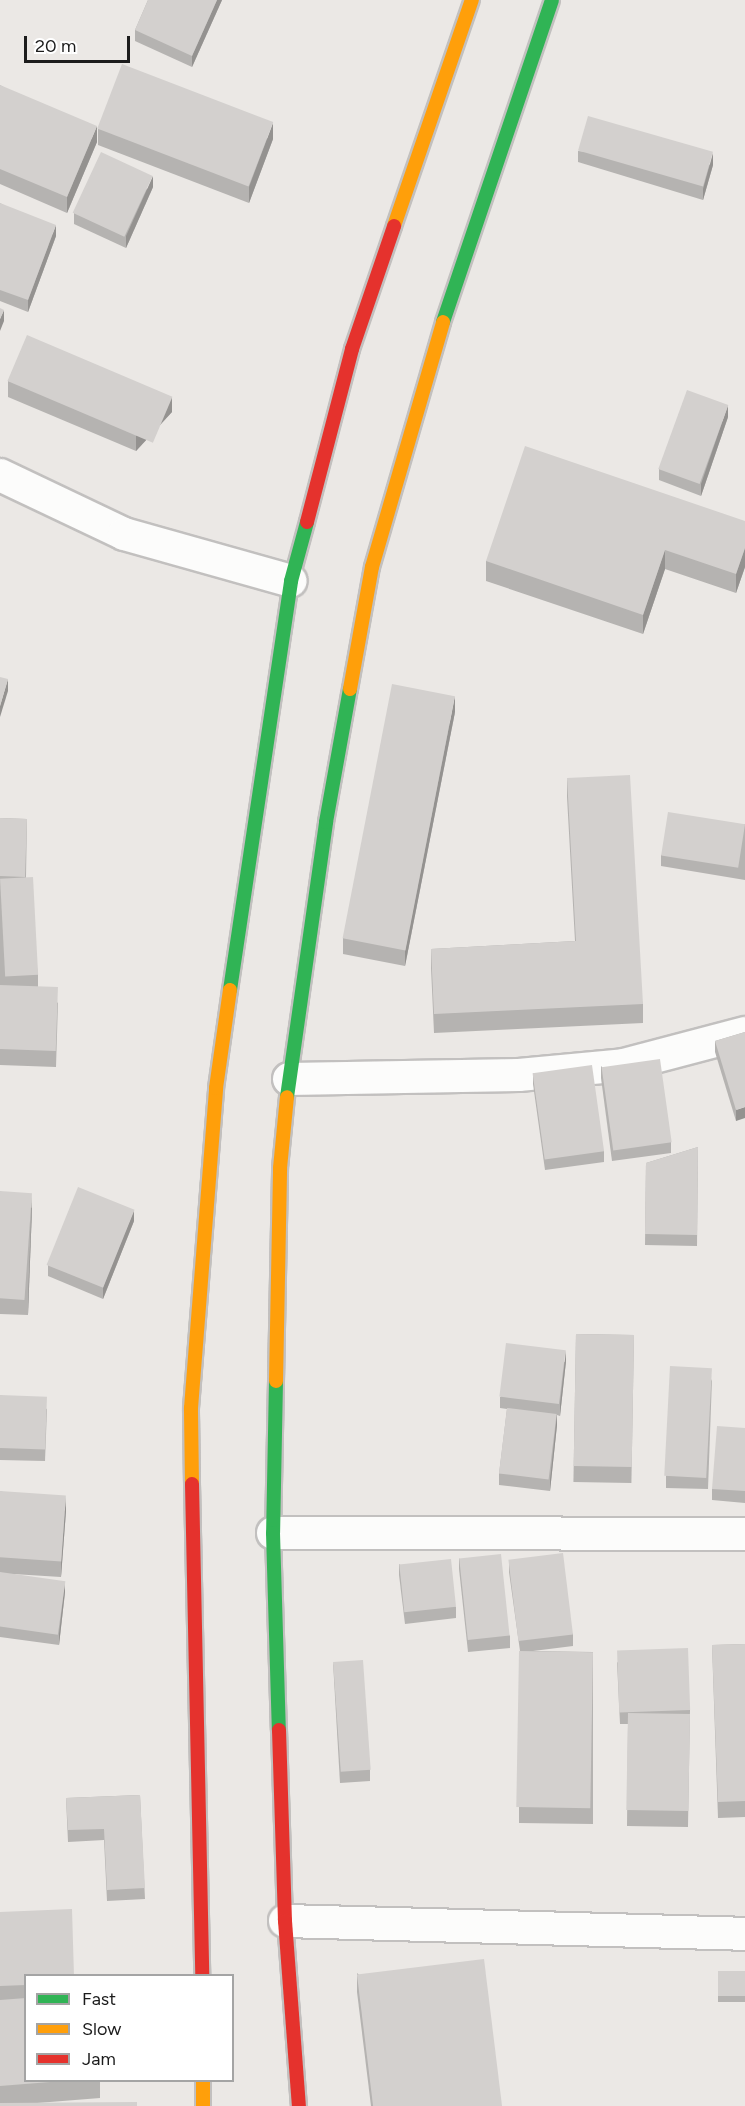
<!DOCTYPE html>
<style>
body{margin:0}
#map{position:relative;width:745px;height:2106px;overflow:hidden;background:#ebe8e5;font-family:Figtree,sans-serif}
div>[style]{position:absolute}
.roads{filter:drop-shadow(2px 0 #c2c0bf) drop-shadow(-2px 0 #c2c0bf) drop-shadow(0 2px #c2c0bf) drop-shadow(0 -2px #c2c0bf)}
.street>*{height:32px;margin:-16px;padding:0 16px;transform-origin:16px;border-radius:16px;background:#fcfcfb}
.fast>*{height:14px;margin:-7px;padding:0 7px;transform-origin:7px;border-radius:7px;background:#30b455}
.slow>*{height:14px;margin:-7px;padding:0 7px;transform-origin:7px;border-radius:7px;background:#ff9f0a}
.jam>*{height:14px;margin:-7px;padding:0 7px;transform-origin:7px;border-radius:7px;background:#e5322d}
.wall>*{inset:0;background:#b5b3b1;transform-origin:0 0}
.shaded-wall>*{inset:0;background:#949290}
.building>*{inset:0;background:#d3d0ce;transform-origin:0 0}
span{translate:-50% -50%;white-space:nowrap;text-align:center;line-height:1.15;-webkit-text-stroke:4.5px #fff;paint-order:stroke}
.legend{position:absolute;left:24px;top:1974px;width:210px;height:108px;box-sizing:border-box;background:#fff;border:2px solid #a4a4a4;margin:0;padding:8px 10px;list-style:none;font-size:18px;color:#1c1c1c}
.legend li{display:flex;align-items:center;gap:12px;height:30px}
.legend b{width:30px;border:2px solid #a4a4a4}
.scale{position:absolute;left:24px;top:36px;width:106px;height:27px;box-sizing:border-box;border:3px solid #1c1c1c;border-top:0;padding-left:8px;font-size:18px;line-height:21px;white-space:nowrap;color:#1c1c1c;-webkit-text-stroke:4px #fff;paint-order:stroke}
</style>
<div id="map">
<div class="roads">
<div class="street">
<div style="left:0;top:475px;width:137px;rotate:25.4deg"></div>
<div style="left:124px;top:534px;width:173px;rotate:15.7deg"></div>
<div style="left:289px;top:1079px;width:230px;rotate:-1deg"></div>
<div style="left:519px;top:1075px;width:105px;rotate:-5.4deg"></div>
<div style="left:624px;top:1065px;width:125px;rotate:-14.8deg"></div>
<div style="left:273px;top:1533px;width:472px;rotate:0.1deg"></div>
<div style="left:285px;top:1921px;width:460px;rotate:1.6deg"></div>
</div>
<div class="fast">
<div style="left:443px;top:322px;width:340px;rotate:-71.3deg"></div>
<div style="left:230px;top:990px;width:414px;rotate:-81.5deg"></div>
<div style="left:291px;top:581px;width:61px;rotate:-74.8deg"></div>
<div style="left:287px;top:1097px;width:278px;rotate:-81.9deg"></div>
<div style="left:326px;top:822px;width:135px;rotate:-79.8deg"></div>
<div style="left:276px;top:1381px;width:152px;rotate:91.1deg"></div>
<div style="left:273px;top:1533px;width:197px;rotate:88.3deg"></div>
</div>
<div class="slow">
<div style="left:394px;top:226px;width:239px;rotate:-71deg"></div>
<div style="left:350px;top:689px;width:124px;rotate:-79.8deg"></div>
<div style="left:372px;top:567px;width:255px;rotate:-73.8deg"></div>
<div style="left:276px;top:1381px;width:213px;rotate:-88.9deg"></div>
<div style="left:280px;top:1168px;width:71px;rotate:-84.4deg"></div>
<div style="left:192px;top:1484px;width:76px;rotate:-90.8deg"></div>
<div style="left:191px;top:1408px;width:321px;rotate:-85.5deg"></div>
<div style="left:216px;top:1088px;width:99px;rotate:-81.9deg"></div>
<div style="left:203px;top:2080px;width:26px;rotate:90deg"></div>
</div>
<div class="jam">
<div style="left:307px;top:522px;width:179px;rotate:-75.4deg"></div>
<div style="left:352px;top:349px;width:130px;rotate:-71.1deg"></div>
<div style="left:192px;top:1484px;width:492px;rotate:88.8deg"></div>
<div style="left:279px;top:1730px;width:191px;rotate:88.2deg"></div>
<div style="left:285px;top:1921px;width:186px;rotate:85.7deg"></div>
</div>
</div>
<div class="wall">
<div style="clip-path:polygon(148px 0,222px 0,192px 67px,135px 41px,135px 30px)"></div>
<div style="clip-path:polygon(0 85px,97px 142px,67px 213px,0 184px)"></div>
<div style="clip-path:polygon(98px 129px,273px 139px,249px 203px,98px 145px)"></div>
<div style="clip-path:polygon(578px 151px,713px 165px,703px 200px,578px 162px)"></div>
<div style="clip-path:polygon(153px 187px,126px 248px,74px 224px,74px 213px)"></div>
<div style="clip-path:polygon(0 203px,56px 236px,28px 312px,0 301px)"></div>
<div style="clip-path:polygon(8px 381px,172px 412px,136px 451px,8px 397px)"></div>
<div style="clip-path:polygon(728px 417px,701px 496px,659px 480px,659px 469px)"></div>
<div style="clip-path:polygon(745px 521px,745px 567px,736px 593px,665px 569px,643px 634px,486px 581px,486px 561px)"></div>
<div style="clip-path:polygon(455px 712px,405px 966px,343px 954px,343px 938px)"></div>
<div style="clip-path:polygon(567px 778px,643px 1004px,643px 1023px,434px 1033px,431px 968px,431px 949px,575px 941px,567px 797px)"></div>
<div style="clip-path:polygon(0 818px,27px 819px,26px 877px,38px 975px,38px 987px,58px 1003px,56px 1067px,0 1065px)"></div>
<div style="clip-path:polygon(745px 824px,745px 880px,661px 866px,661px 855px)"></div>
<div style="clip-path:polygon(745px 1032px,736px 1121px,715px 1052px,715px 1041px)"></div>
<div style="clip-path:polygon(601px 1066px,671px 1142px,671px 1153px,612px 1161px,601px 1078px)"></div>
<div style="clip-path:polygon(533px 1073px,604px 1151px,604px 1162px,545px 1170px,533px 1084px)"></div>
<div style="clip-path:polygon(698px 1147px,697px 1246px,645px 1245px,646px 1163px)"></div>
<div style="clip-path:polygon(0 1191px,32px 1208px,28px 1315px,0 1314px)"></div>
<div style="clip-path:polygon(134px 1221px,103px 1299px,48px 1276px,48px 1265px)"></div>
<div style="left:576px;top:1334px;width:58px;height:148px;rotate:1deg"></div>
<div style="clip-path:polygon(566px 1361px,560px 1416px,557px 1415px,557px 1425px,550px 1491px,499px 1485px,499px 1474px,507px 1409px,500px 1408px,500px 1397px)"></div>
<div style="clip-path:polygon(712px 1379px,708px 1489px,666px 1488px,666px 1476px)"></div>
<div style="clip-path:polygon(0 1395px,47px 1409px,45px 1461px,0 1460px)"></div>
<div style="clip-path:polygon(745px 1428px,745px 1503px,712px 1500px,712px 1489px)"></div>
<div style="clip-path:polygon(0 1491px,66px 1511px,61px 1577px,13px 1574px,65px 1592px,59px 1645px,0 1637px)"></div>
<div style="clip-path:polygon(459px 1558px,510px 1636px,510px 1648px,468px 1652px,459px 1569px)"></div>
<div style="clip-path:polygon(509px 1561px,573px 1634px,573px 1646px,533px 1651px,593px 1652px,593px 1824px,519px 1823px,519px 1651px,520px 1651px,509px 1572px)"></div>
<div style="clip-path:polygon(399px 1564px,456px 1607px,456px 1618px,405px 1624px,399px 1575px)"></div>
<div style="clip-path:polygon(745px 1644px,745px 1817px,718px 1818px,712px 1645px)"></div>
<div style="clip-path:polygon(333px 1662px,370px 1770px,370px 1781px,340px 1783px)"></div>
<div style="clip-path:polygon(617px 1662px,690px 1710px,688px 1827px,627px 1826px,628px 1724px,620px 1724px)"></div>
<div style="clip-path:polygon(140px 1795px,145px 1899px,107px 1901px,104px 1840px,68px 1842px,66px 1798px)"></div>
<div style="clip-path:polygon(0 1912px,26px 1976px,26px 2080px,100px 2080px,100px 2098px,0 2106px)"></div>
<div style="left:718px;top:1971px;width:27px;height:31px"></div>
<div style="clip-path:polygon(357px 1973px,501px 2106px,371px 2106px,357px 1992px)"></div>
</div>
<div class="shaded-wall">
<div style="clip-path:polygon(217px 0,222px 0,192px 67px,192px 56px)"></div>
<div style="clip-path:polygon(273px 123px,273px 139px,249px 203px,249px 187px)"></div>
<div style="clip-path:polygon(97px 126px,97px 142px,67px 213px,67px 197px)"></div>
<div style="clip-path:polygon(713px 153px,713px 165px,703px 200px,703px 189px)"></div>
<div style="clip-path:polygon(153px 176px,153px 187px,126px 248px,126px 236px)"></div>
<div style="clip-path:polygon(56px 225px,56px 236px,28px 312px,28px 300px)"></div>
<div style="clip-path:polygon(4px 310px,4px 321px,0 331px,0 319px)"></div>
<div style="clip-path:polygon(172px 397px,172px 412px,136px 451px,136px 436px)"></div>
<div style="clip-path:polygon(728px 405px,728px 417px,701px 496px,701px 484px)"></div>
<div style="clip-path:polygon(745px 548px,745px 567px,736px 593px,736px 574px)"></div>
<div style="clip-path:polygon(665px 550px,665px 569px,643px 634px,643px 615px)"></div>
<div style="clip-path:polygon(8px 679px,8px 691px,0 717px,0 706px)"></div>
<div style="clip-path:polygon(455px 696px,455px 712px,405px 966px,405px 951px)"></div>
<div style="clip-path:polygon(745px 1107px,745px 1118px,736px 1121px,736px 1110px)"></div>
<div style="clip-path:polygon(32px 1193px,32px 1208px,28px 1315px,28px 1299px)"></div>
<div style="clip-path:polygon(134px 1210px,134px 1221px,103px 1299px,103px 1287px)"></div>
<div style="clip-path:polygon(566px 1350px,566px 1361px,560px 1416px,560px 1404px)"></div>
<div style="clip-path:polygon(557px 1414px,557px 1425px,550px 1491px,550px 1480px)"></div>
<div style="clip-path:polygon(66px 1496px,66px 1511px,61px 1577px,61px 1561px)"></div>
<div style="clip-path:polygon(65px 1581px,65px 1592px,59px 1645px,59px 1634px)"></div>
</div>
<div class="building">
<div style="clip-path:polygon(148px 0,217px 0,192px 56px,135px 30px)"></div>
<div style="left:122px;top:64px;width:162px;height:69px;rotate:21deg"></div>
<div style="clip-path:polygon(0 85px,97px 126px,67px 197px,0 169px)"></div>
<div style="left:588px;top:116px;width:130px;height:36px;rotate:16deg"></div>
<div style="left:101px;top:152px;width:57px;height:67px;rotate:25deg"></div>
<div style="clip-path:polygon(0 203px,56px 225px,28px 300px,0 290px)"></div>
<div style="clip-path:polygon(0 308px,4px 310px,0 319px)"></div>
<div style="left:27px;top:335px;width:158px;height:50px;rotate:23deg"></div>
<div style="left:687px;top:390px;width:44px;height:84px;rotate:20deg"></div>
<div style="clip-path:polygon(525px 446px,745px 521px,745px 548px,736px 574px,665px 550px,643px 615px,486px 561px)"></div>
<div style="clip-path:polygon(0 677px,8px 679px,0 706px)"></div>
<div style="left:392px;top:684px;width:64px;height:259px;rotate:11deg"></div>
<div style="clip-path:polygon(630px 775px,643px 1004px,434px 1014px,431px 949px,576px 941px,567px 778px)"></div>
<div style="left:668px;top:812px;width:78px;height:44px;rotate:9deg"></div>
<div style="left:0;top:818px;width:27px;height:58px;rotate:2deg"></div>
<div style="left:33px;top:877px;width:98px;height:33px;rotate:87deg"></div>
<div style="left:0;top:985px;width:58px;height:64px;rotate:2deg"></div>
<div style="clip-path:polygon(745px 1032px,745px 1107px,736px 1110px,715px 1041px)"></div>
<div style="left:660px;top:1059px;width:84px;height:59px;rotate:82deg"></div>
<div style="left:592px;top:1065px;width:87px;height:60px;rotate:82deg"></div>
<div style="clip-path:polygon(698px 1147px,697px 1235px,645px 1234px,646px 1163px)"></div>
<div style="left:78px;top:1187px;width:61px;height:84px;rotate:22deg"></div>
<div style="left:0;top:1191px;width:32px;height:107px;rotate:4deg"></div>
<div style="left:576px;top:1334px;width:58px;height:132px;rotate:1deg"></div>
<div style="left:506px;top:1343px;width:60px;height:54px;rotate:7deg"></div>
<div style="left:670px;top:1366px;width:42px;height:110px;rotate:3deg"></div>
<div style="left:0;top:1395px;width:47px;height:53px;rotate:2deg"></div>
<div style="left:507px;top:1408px;width:50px;height:66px;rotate:7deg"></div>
<div style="clip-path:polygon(717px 1426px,745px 1428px,745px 1491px,712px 1489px)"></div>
<div style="left:0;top:1491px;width:66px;height:66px;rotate:4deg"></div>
<div style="left:563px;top:1553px;width:82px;height:55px;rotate:83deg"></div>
<div style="left:501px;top:1554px;width:82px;height:42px;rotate:84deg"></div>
<div style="left:451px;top:1559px;width:48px;height:52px;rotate:84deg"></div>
<div style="left:0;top:1572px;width:66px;height:54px;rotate:8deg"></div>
<div style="clip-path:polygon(745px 1644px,745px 1801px,718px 1802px,712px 1645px)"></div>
<div style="left:688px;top:1648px;width:62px;height:71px;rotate:88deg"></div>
<div style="left:519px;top:1651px;width:74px;height:156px;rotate:1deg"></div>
<div style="left:363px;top:1660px;width:110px;height:30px;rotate:86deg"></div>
<div style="left:628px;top:1713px;width:62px;height:97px;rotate:1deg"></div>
<div style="clip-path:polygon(140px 1795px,145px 1888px,107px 1890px,104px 1829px,68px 1830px,66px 1798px)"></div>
<div style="clip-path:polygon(72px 1909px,74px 1976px,26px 1976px,26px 1985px,0 1986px,0 1912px)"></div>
<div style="left:484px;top:1959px;width:148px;height:128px;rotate:83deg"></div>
<div style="left:718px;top:1971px;width:27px;height:25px"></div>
<div style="clip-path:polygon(26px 1998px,26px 2080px,75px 2080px,0 2086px,0 2000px)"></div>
<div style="clip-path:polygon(137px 2102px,137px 2106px,0 2106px,0 2103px)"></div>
</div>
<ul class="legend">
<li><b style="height:8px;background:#30b455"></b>Fast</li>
<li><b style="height:8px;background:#ff9f0a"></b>Slow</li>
<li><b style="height:8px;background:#e5322d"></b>Jam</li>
</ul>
<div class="scale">20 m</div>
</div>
